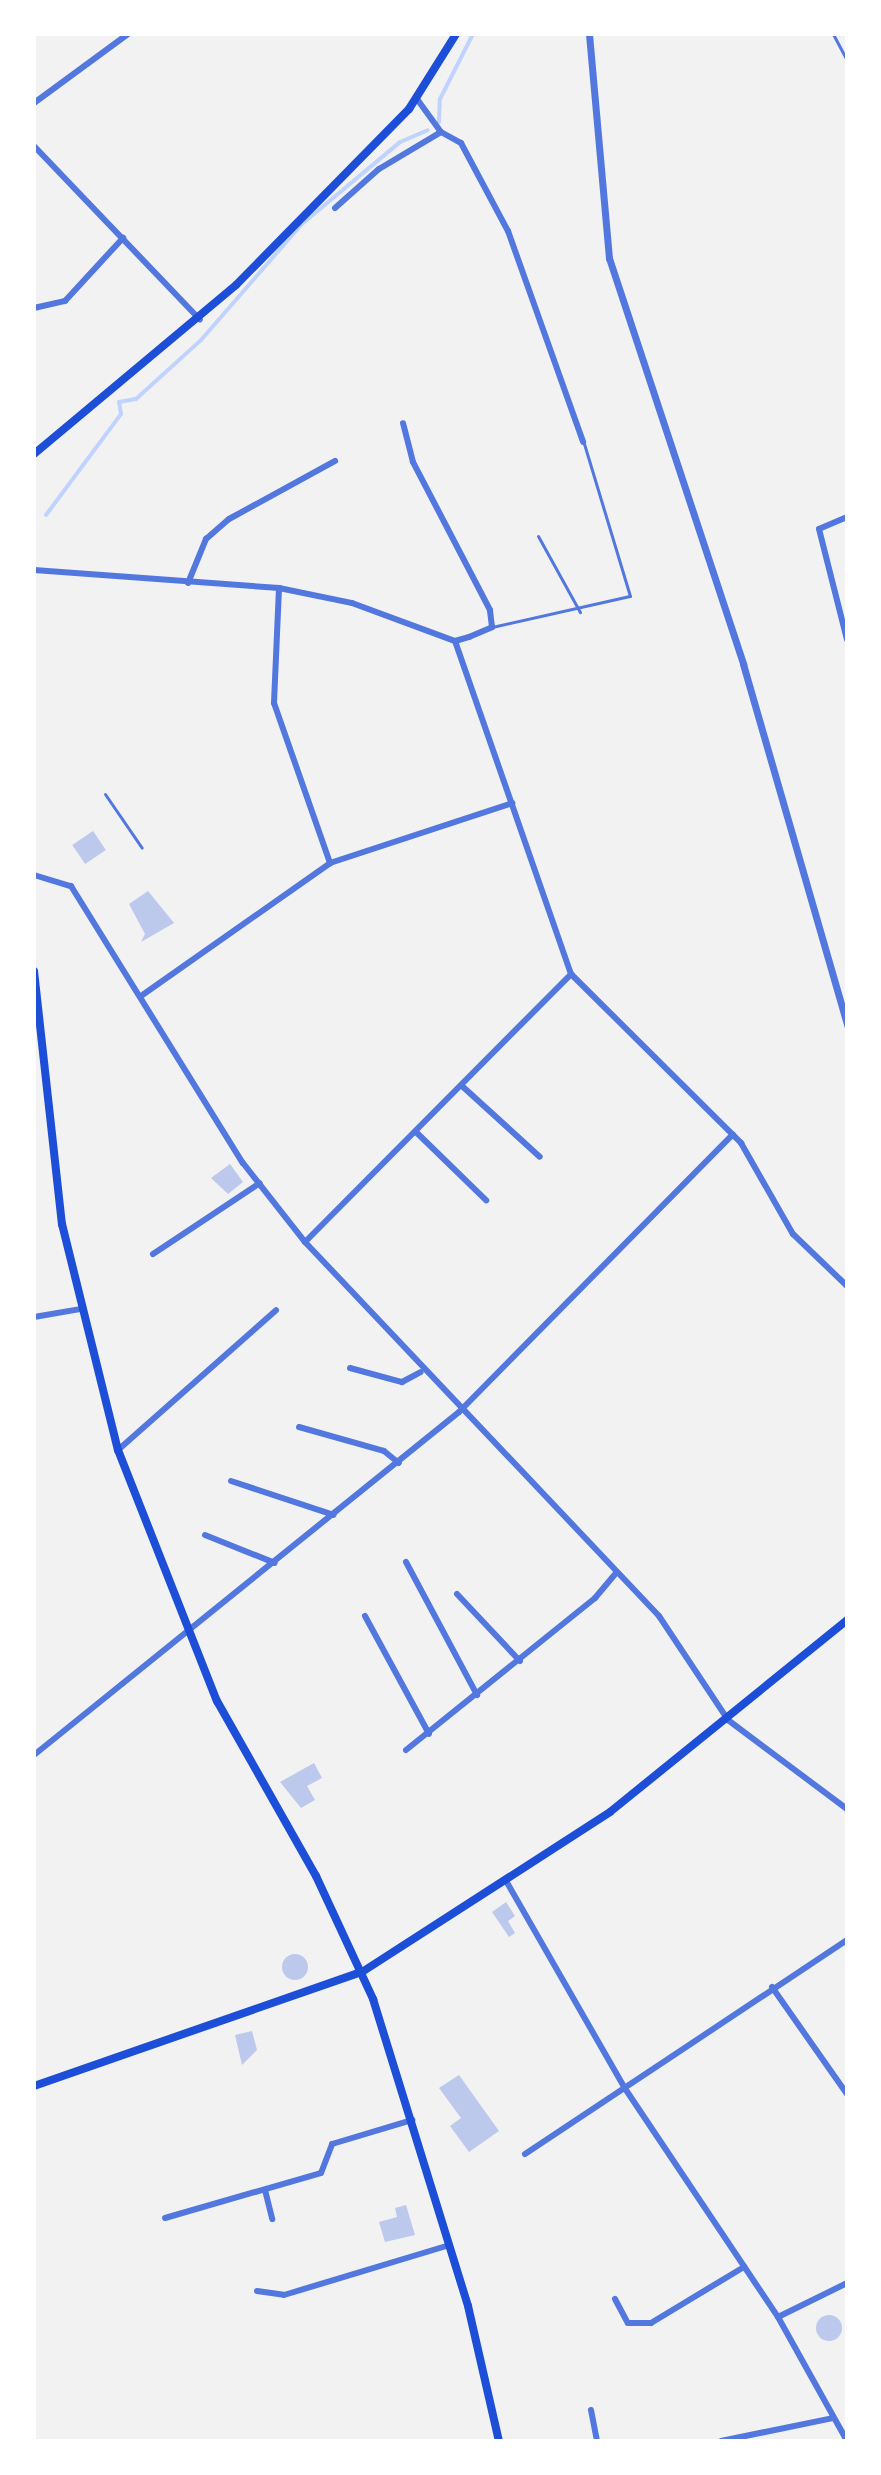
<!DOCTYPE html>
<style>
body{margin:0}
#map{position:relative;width:881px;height:2475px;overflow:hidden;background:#f2f2f2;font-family:"Nunito Sans",sans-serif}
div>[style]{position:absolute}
.stream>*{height:4px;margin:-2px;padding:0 2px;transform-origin:2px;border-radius:2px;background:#bfd3fe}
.building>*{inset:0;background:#bdc9ec;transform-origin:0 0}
.round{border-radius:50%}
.service>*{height:3px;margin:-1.5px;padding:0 1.5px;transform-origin:1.5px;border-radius:1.5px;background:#5277de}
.minor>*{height:6px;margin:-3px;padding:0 3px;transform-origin:3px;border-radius:3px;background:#5277de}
.tertiary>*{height:7px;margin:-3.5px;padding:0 3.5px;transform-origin:3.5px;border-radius:3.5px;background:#5277de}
.secondary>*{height:8px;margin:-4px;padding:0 4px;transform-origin:4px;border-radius:4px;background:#1d4ed8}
span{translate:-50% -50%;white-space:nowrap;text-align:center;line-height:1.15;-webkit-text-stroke:6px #fff;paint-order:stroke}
.frame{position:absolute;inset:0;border:36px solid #fff;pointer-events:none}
</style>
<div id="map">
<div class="stream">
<div style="left:439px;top:122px;width:23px;rotate:-88deg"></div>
<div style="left:440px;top:99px;width:73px;rotate:-63.1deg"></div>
<div style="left:46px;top:515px;width:126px;rotate:-53.4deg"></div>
<div style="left:121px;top:414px;width:12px;rotate:-99deg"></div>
<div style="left:119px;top:402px;width:17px;rotate:-10deg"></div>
<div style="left:136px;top:399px;width:88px;rotate:-42.2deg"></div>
<div style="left:201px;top:340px;width:154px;rotate:-49deg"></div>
<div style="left:302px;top:224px;width:128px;rotate:-39.9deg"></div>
<div style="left:400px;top:142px;width:30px;rotate:-23deg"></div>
</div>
<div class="building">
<div style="left:93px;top:831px;width:23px;height:25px;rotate:56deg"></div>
<div style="clip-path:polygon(148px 891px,174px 923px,141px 942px,145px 934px,129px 904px)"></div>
<div style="clip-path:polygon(230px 1164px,243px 1182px,228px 1194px,211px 1178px)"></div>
<div style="clip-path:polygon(314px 1763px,322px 1778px,307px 1786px,315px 1800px,301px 1808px,280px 1782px)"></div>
<div style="clip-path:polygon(506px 1902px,515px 1916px,508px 1921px,515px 1933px,509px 1937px,492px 1912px)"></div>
<div class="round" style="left:282px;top:1954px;width:26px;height:26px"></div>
<div style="clip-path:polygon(252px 2031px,257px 2050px,242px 2065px,235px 2035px)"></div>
<div style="clip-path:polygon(459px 2075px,499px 2131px,469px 2152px,450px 2126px,461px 2118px,439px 2088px)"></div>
<div style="clip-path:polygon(406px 2205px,415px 2235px,385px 2242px,379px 2222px,397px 2217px,395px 2208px)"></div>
<div class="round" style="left:816px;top:2315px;width:26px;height:26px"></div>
</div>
<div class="service">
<div style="left:833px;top:34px;width:30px;rotate:62deg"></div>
<div style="left:538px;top:536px;width:87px;rotate:61.1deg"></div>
<div style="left:492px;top:627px;width:141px;rotate:-12.7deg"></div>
<div style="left:630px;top:596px;width:159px;rotate:-106.8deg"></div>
<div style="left:105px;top:794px;width:65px;rotate:55.6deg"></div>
</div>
<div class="minor">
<div style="left:417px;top:99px;width:41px;rotate:54deg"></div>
<div style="left:441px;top:132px;width:23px;rotate:29deg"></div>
<div style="left:461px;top:143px;width:100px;rotate:61.9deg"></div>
<div style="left:508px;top:231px;width:224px;rotate:70.4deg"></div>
<div style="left:34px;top:103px;width:117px;rotate:-36.3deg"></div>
<div style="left:34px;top:146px;width:240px;rotate:46.3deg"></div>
<div style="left:335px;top:208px;width:59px;rotate:-41.6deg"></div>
<div style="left:379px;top:169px;width:72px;rotate:-30.8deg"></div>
<div style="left:34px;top:308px;width:32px;rotate:-13deg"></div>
<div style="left:65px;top:301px;width:86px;rotate:-47.4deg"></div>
<div style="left:847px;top:517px;width:30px;rotate:157deg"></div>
<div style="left:819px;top:529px;width:114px;rotate:75.8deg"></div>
<div style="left:34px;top:570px;width:246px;rotate:4.2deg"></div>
<div style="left:279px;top:588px;width:75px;rotate:11.6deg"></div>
<div style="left:352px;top:603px;width:110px;rotate:20.3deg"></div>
<div style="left:455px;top:641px;width:15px;rotate:-16deg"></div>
<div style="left:469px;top:637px;width:25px;rotate:-23deg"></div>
<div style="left:492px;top:627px;width:17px;rotate:-97deg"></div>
<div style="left:490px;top:610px;width:167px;rotate:-117.5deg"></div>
<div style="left:413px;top:462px;width:40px;rotate:-104.4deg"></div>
<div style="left:188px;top:583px;width:48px;rotate:-67.8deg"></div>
<div style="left:206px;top:539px;width:30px;rotate:-41deg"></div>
<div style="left:229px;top:519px;width:121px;rotate:-28.7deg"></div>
<div style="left:279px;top:588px;width:115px;rotate:92.5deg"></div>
<div style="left:274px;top:703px;width:170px;rotate:70.7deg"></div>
<div style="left:455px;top:641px;width:353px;rotate:70.8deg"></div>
<div style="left:571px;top:974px;width:240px;rotate:44.8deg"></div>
<div style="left:741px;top:1143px;width:105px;rotate:60.3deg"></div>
<div style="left:793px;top:1234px;width:75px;rotate:43.9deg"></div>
<div style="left:34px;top:875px;width:39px;rotate:17deg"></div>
<div style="left:71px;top:886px;width:326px;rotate:58.2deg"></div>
<div style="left:243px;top:1163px;width:100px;rotate:51.9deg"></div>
<div style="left:305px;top:1242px;width:515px;rotate:46.57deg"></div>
<div style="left:659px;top:1616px;width:125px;rotate:56.4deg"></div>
<div style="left:728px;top:1720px;width:149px;rotate:36.8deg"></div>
<div style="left:141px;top:996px;width:231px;rotate:-35.1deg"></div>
<div style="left:330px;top:863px;width:192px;rotate:-18.2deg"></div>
<div style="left:462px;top:1086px;width:105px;rotate:42.3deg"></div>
<div style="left:416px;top:1132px;width:98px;rotate:44.2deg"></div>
<div style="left:305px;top:1242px;width:378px;rotate:-45.2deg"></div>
<div style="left:153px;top:1254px;width:128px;rotate:-33.6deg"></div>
<div style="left:34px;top:1317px;width:48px;rotate:-9.7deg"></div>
<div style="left:350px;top:1368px;width:54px;rotate:15.1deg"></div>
<div style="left:402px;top:1382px;width:21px;rotate:-28deg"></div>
<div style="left:299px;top:1427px;width:88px;rotate:15.8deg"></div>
<div style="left:384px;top:1451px;width:19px;rotate:39deg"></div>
<div style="left:118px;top:1450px;width:211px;rotate:-41.5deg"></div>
<div style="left:231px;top:1481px;width:108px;rotate:18.3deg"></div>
<div style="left:205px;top:1535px;width:75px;rotate:21.8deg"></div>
<div style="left:406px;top:1562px;width:151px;rotate:61.9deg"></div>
<div style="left:457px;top:1594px;width:92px;rotate:46.8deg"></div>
<div style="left:365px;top:1616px;width:134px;rotate:61.5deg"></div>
<div style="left:406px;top:1750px;width:243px;rotate:-38.8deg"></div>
<div style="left:595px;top:1598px;width:34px;rotate:-50deg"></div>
<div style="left:34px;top:1755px;width:546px;rotate:-38.91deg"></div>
<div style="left:459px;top:1412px;width:390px;rotate:-45.4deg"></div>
<div style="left:505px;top:1879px;width:240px;rotate:60.2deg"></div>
<div style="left:624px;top:2087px;width:277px;rotate:56.2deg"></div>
<div style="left:778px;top:2317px;width:142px;rotate:60.9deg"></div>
<div style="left:772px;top:1987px;width:131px;rotate:55deg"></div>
<div style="left:525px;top:2154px;width:387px;rotate:-33.6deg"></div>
<div style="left:265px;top:2190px;width:30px;rotate:76deg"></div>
<div style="left:165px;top:2218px;width:162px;rotate:-16.1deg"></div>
<div style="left:321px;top:2173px;width:31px;rotate:-69deg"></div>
<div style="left:332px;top:2144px;width:84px;rotate:-16.7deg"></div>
<div style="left:257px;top:2291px;width:27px;rotate:8deg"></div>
<div style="left:284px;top:2295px;width:173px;rotate:-16.8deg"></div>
<div style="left:615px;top:2299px;width:27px;rotate:62deg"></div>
<div style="left:628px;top:2323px;width:23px"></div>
<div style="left:651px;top:2323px;width:109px;rotate:-31.1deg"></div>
<div style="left:778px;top:2317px;width:77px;rotate:-26.2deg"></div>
<div style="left:591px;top:2410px;width:32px;rotate:79deg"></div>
<div style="left:721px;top:2441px;width:114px;rotate:-11.6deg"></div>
</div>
<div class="tertiary">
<div style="left:589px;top:34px;width:225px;rotate:84.9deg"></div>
<div style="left:609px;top:258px;width:428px;rotate:71.7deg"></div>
<div style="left:743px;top:664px;width:376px;rotate:73.9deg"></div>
</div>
<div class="secondary">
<div style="left:34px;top:454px;width:263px;rotate:-39.9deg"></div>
<div style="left:236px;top:285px;width:247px;rotate:-45.5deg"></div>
<div style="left:409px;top:109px;width:89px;rotate:-57.9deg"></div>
<div style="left:34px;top:971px;width:255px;rotate:83.7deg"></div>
<div style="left:62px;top:1224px;width:233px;rotate:76.1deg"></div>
<div style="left:118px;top:1450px;width:270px;rotate:68.5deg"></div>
<div style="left:217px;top:1701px;width:201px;rotate:60.5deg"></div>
<div style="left:316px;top:1876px;width:136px;rotate:65.1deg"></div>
<div style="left:373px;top:1999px;width:321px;rotate:72.8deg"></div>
<div style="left:468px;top:2306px;width:139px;rotate:77.1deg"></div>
<div style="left:34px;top:2086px;width:347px;rotate:-19.2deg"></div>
<div style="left:362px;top:1972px;width:295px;rotate:-32.8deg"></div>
<div style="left:610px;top:1812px;width:305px;rotate:-39deg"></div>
</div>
<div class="frame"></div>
</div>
